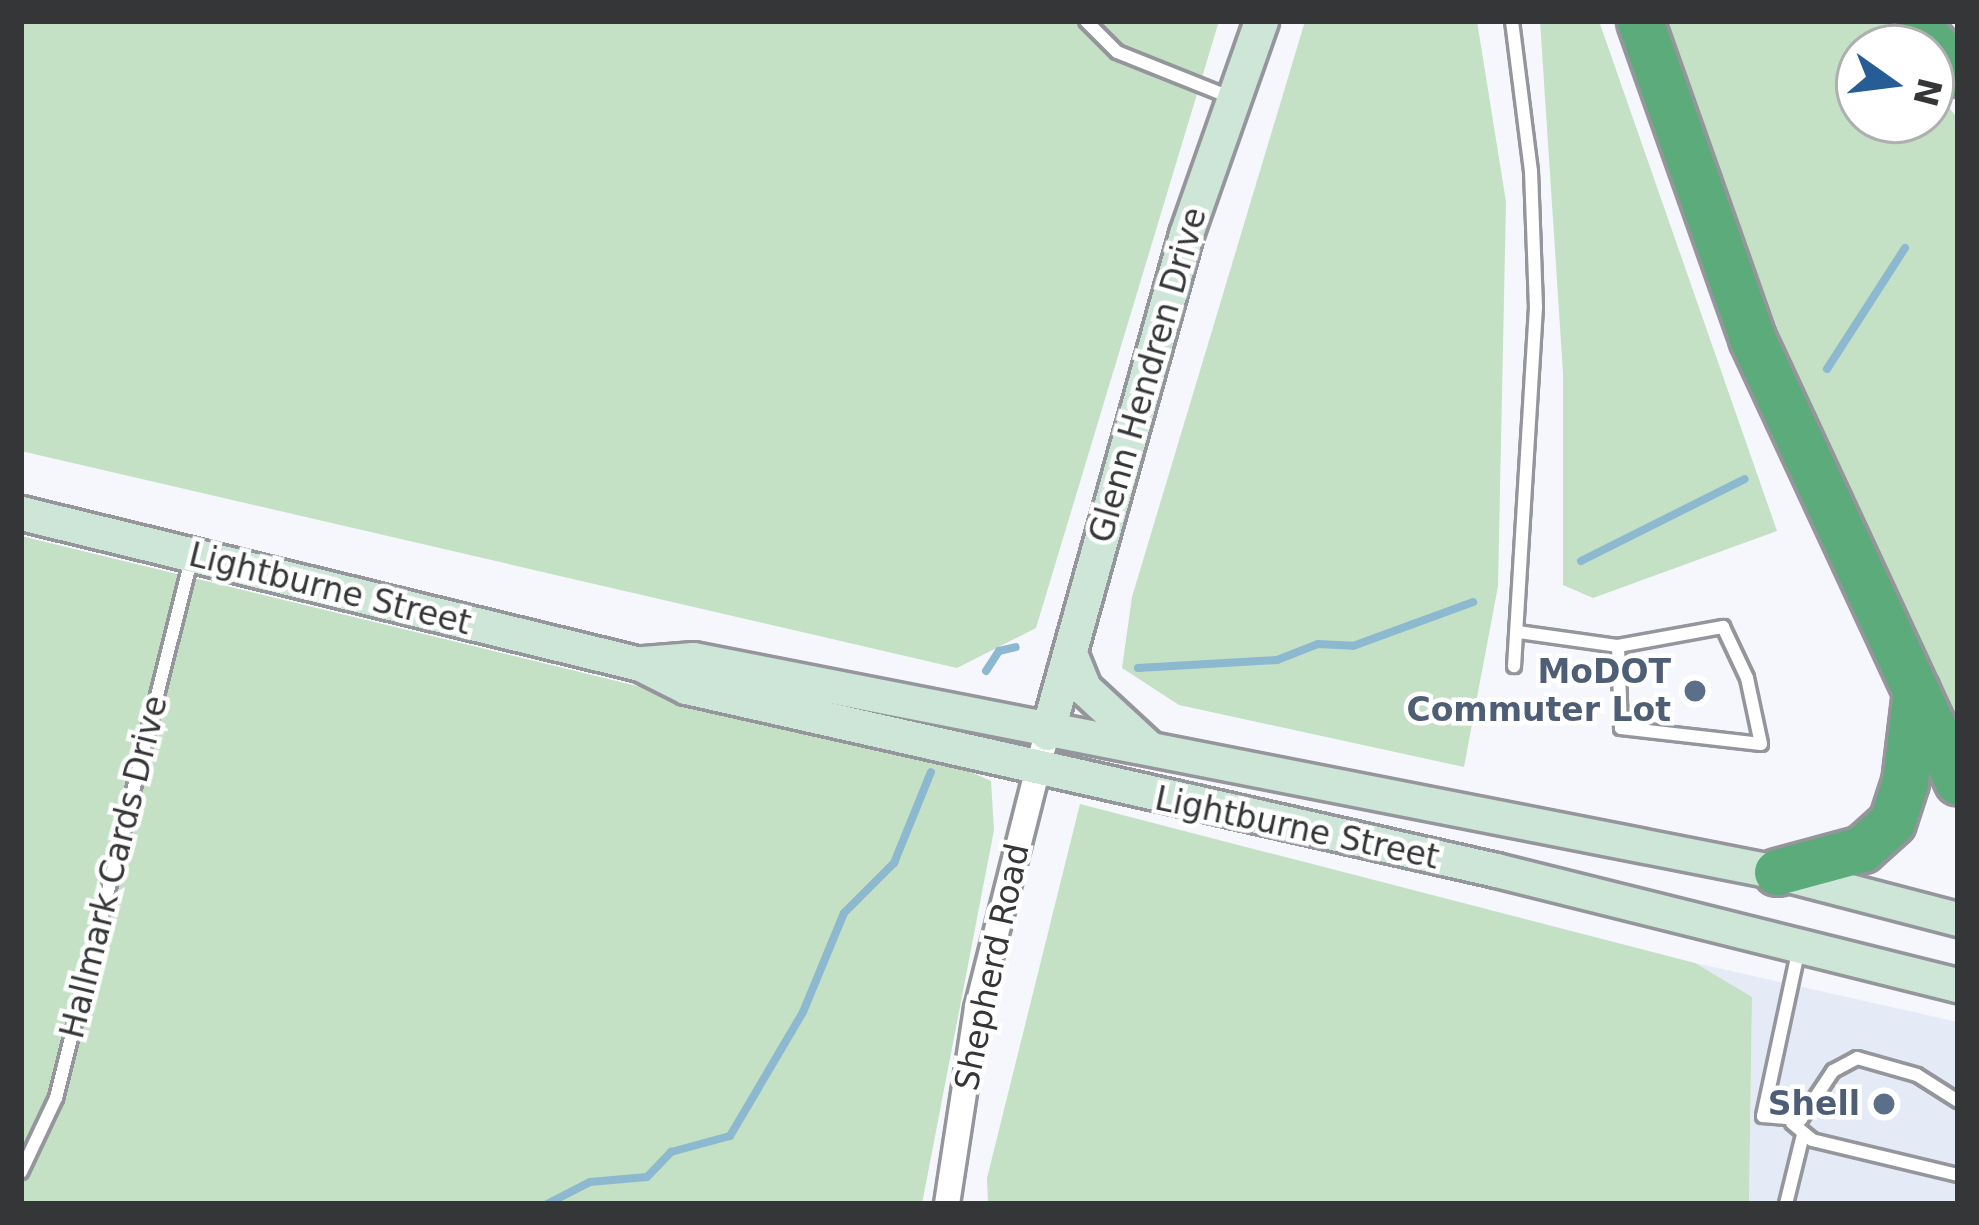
<!DOCTYPE html>
<style>
body{margin:0}
#map{position:relative;width:1979px;height:1225px;overflow:hidden;background:#f5f7fd;font-family:"DejaVu Sans",sans-serif}
div>[style]{position:absolute}
.built>*{inset:0;background:#e5eaf7}
.green>*{inset:0;background:#c4e1c5}
.stream>*{height:8px;margin:-4px;padding:0 4px;transform-origin:4px;border-radius:4px;background:#8cb8d0}
.roads{filter:drop-shadow(3px 0 #94969c) drop-shadow(-3px 0 #94969c) drop-shadow(0 3px #94969c) drop-shadow(0 -3px #94969c)}
.lane>*{height:12px;margin:-6px;padding:0 6px;transform-origin:6px;border-radius:6px;background:#fff}
.street>*{height:24px;margin:-12px;padding:0 12px;transform-origin:12px;border-radius:12px;background:#fff}
.secondary>*{height:33px;margin:-16.5px;padding:0 16.5px;transform-origin:16.5px;border-radius:16.5px;background:#cee6d7}
.highway>*{height:45px;margin:-22.5px;padding:0 22.5px;transform-origin:22.5px;border-radius:22.5px;background:#5cab7a}
.dots>*{width:33px;height:33px;translate:-50% -50%;box-sizing:border-box;border:6px solid #fff;border-radius:50%}
span{translate:-50% -50%;white-space:nowrap;text-align:center;line-height:1.15;-webkit-text-stroke:9px #fff;paint-order:stroke}
.street-label{font-size:33px;color:#353638}
.service-label{font-size:33px;color:#4e5e75;font-weight:700}
.right{translate:-100% -50%;text-align:right}
.frame{position:absolute;inset:0;border:24px solid #353638;pointer-events:none}
.north{position:absolute;left:1835px;top:24px;width:120px;height:120px;box-sizing:border-box;background:#fff;border:3px solid #aeafaf;border-radius:50%;rotate:104deg;font-size:33px;font-weight:700;line-height:48px;text-align:center;color:#353638}
.north::after{content:'';display:block;margin:auto;width:42px;height:54px;background:#265d95;clip-path:polygon(50% 0,100% 100%,50% 72%,0 100%)}
</style>
<div id="map">
<div class="built">
<div style="clip-path:polygon(1695px 963px,1958px 1022px,1958px 1204px,1749px 1204px,1752px 998px)"></div>
</div>
<div class="green">
<div style="clip-path:polygon(21px 21px,1219px 21px,1036px 628px,957px 668px,21px 451px)"></div>
<div style="clip-path:polygon(1305px 21px,1477px 21px,1506px 202px,1498px 586px,1464px 767px,1179px 705px,1122px 668px,1132px 597px)"></div>
<div style="clip-path:polygon(1540px 21px,1599px 21px,1777px 531px,1593px 598px,1563px 585px,1563px 373px)"></div>
<div style="clip-path:polygon(1664px 21px,1883px 21px,1903px 48px,1859px 48px,1859px 120px,1931px 120px,1931px 84px,1958px 119px,1958px 723px,1804px 400px)"></div>
<div style="clip-path:polygon(21px 536px,949px 762px,991px 781px,994px 830px,922px 1204px,21px 1204px)"></div>
<div style="clip-path:polygon(1080px 804px,1695px 963px,1752px 997px,1749px 1204px,988px 1204px,987px 1178px)"></div>
</div>
<div class="stream">
<div style="left:1827px;top:369px;width:144px;rotate:-57.2deg"></div>
<div style="left:1581px;top:561px;width:183px;rotate:-26.6deg"></div>
<div style="left:1138px;top:668px;width:139px;rotate:-3.3deg"></div>
<div style="left:1277px;top:660px;width:44px;rotate:-21.3deg"></div>
<div style="left:1318px;top:644px;width:35px;rotate:3deg"></div>
<div style="left:1353px;top:646px;width:128px;rotate:-20.1deg"></div>
<div style="left:986px;top:671px;width:24px;rotate:-57deg"></div>
<div style="left:999px;top:651px;width:17px;rotate:-13deg"></div>
<div style="left:547px;top:1204px;width:48px;rotate:-27.1deg"></div>
<div style="left:590px;top:1182px;width:57px;rotate:-5deg"></div>
<div style="left:647px;top:1177px;width:35px;rotate:-46deg"></div>
<div style="left:671px;top:1152px;width:61px;rotate:-15.2deg"></div>
<div style="left:730px;top:1136px;width:144px;rotate:-59.5deg"></div>
<div style="left:803px;top:1012px;width:107px;rotate:-67.5deg"></div>
<div style="left:844px;top:913px;width:71px;rotate:-45deg"></div>
<div style="left:894px;top:863px;width:98px;rotate:-67.9deg"></div>
</div>
<div class="roads">
<div class="lane">
<div style="left:1086px;top:21px;width:44px;rotate:45deg"></div>
<div style="left:1117px;top:52px;width:124px;rotate:21.8deg"></div>
<div style="left:1512px;top:21px;width:151px;rotate:82.8deg"></div>
<div style="left:1531px;top:171px;width:136px;rotate:87.9deg"></div>
<div style="left:1536px;top:307px;width:360px;rotate:93.5deg"></div>
<div style="left:1723px;top:627px;width:56px;rotate:64.8deg"></div>
<div style="left:1747px;top:678px;width:67px;rotate:78deg"></div>
<div style="left:1761px;top:744px;width:141px;rotate:-173.5deg"></div>
<div style="left:1621px;top:728px;width:82px;rotate:-92.1deg"></div>
<div style="left:1618px;top:646px;width:107px;rotate:-10.3deg"></div>
<div style="left:1518px;top:632px;width:101px;rotate:8deg"></div>
<div style="left:1799px;top:948px;width:172px;rotate:102.1deg"></div>
<div style="left:1763px;top:1116px;width:38px;rotate:5deg"></div>
<div style="left:1801px;top:1119px;width:58px;rotate:-56.3deg"></div>
<div style="left:1833px;top:1071px;width:27px;rotate:-28deg"></div>
<div style="left:1857px;top:1058px;width:62px;rotate:15.8deg"></div>
<div style="left:1917px;top:1075px;width:49px;rotate:32.4deg"></div>
<div style="left:1792px;top:1123px;width:26px;rotate:40deg"></div>
<div style="left:1812px;top:1140px;width:150px;rotate:13.5deg"></div>
<div style="left:21px;top:1172px;width:82px;rotate:-64.7deg"></div>
<div style="left:56px;top:1098px;width:559px;rotate:-75.91deg"></div>
<div style="left:1786px;top:1204px;width:71px;rotate:-76.2deg"></div>
</div>
<div class="street">
<div style="left:947px;top:1204px;width:197px;rotate:-81.3deg"></div>
<div style="left:977px;top:1009px;width:285px;rotate:-75.8deg"></div>
</div>
<div class="secondary">
<div style="left:21px;top:513px;width:637px;rotate:13.71deg"></div>
<div style="left:640px;top:664px;width:51px;rotate:26.6deg"></div>
<div style="left:686px;top:687px;width:830px;rotate:12.73deg"></div>
<div style="left:1496px;top:870px;width:476px;rotate:14deg"></div>
<div style="left:1070px;top:653px;width:38px;rotate:68deg"></div>
<div style="left:1084px;top:688px;width:88px;rotate:42.7deg"></div>
<div style="left:643px;top:663px;width:50px;rotate:-4.6deg"></div>
<div style="left:693px;top:659px;width:1105px;rotate:11.12deg"></div>
<div style="left:1777px;top:872px;width:187px;rotate:14.6deg"></div>
<div style="left:1047px;top:733px;width:518px;rotate:-74.43deg"></div>
<div style="left:1186px;top:234px;width:226px;rotate:-70.6deg"></div>
</div>
<div class="highway">
<div style="left:1640px;top:21px;width:336px;rotate:70.5deg"></div>
<div style="left:1752px;top:338px;width:489px;rotate:65.1deg"></div>
<div style="left:1914px;top:21px;width:68px;rotate:49.8deg"></div>
<div style="left:1777px;top:872px;width:88px;rotate:-15.1deg"></div>
<div style="left:1862px;top:849px;width:40px;rotate:-42deg"></div>
<div style="left:1892px;top:822px;width:42px;rotate:-72deg"></div>
<div style="left:1905px;top:782px;width:92px;rotate:-83.1deg"></div>
</div>
</div>
<div class="dots">
<div style="left:1695px;top:691px;background:#5c6f8a"></div>
<div style="left:1884px;top:1104px;background:#5c6f8a"></div>
</div>
<div class="street-label">
<span style="left:1148px;top:375px;rotate:-74deg">Glenn Hendren Drive</span>
<span style="left:330px;top:589px;rotate:14deg">Lightburne Street</span>
<span style="left:1297px;top:828px;rotate:12deg">Lightburne Street</span>
<span style="left:114px;top:867px;rotate:-76deg">Hallmark Cards Drive</span>
<span style="left:992px;top:967px;rotate:-78deg">Shepherd Road</span>
</div>
<div class="service-label">
<span class="right" style="left:1671px;top:691px">MoDOT<br>Commuter Lot</span>
<span class="right" style="left:1860px;top:1104px">Shell</span>
</div>
<div class="frame"></div>
<div class="north">N</div>
</div>
